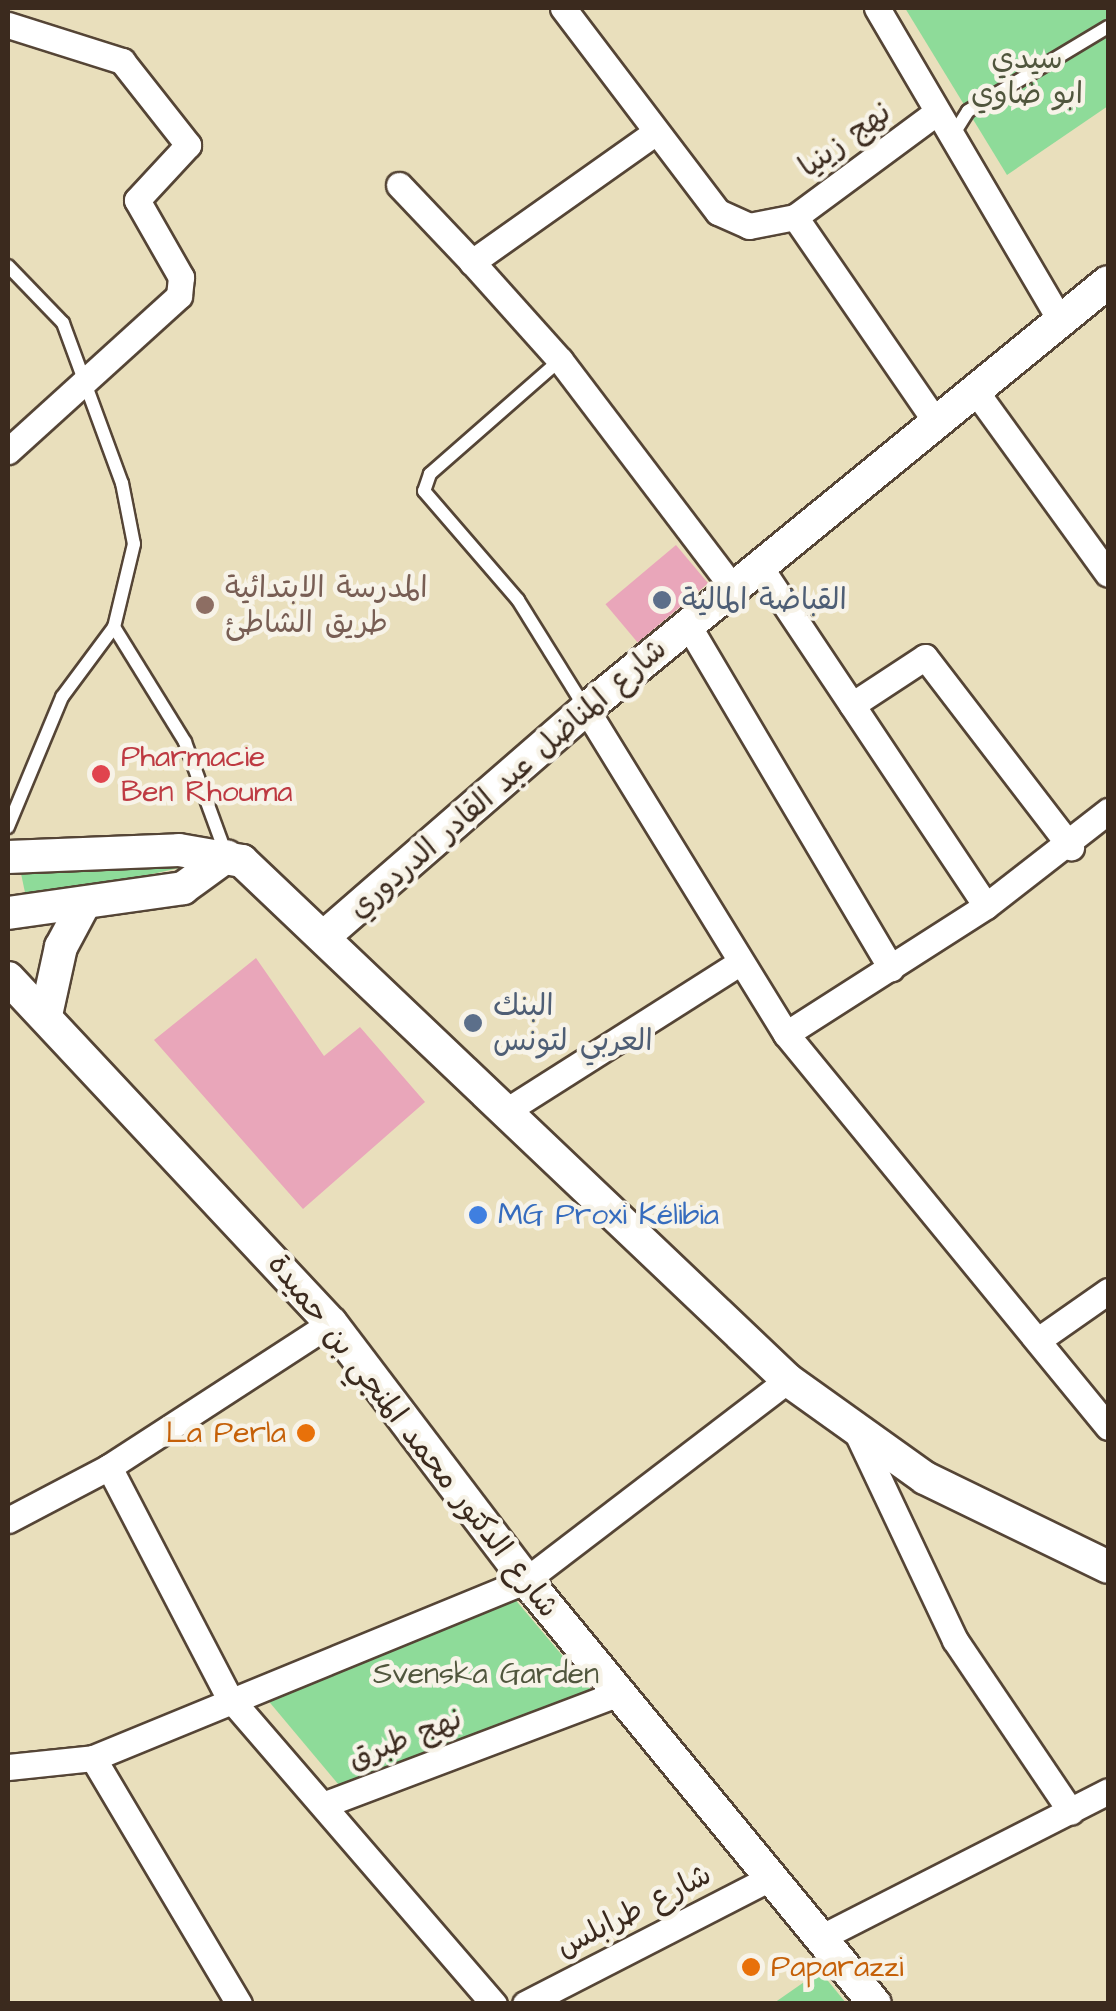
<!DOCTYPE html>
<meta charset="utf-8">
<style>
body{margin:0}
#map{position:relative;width:1116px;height:2011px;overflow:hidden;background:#e9dfbc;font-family:"Architects Daughter","Playpen Sans Arabic",sans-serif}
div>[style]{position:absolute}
.green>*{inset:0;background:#8edb99}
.building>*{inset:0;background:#e9a6ba;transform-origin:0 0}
.roads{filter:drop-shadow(2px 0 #554536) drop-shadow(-2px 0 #554536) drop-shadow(0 2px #554536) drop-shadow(0 -2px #554536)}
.service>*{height:12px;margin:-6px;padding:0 6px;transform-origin:6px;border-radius:6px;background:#fff}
.minor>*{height:25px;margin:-12.5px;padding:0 12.5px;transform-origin:12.5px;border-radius:12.5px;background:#fff}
.tertiary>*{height:32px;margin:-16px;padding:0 16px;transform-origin:16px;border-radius:16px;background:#fff}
.dots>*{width:28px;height:28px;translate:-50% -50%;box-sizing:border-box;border:5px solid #f7f3e8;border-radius:50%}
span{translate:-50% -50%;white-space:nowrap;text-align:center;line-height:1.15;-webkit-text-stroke:9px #f7f3e8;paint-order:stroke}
.park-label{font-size:30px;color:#50563d}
.street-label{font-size:30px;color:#3b2a1e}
.education-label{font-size:30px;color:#785e54}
.left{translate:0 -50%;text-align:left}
.service-label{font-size:30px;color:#4e5e75}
.health-label{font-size:30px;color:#be3a42}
.shop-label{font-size:30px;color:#366cbe}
.food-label{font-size:30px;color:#c56008}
.right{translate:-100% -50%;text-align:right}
.frame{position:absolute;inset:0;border:10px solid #3b2a1e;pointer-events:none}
</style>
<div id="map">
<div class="green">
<div style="clip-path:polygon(905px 8px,1108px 8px,1108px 106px,1007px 175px)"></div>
<div style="clip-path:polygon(19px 864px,197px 864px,27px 902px)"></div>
<div style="clip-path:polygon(508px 1591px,598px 1698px,354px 1803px,266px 1698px)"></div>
<div style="clip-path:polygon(820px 1971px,846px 2003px,774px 2003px)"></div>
</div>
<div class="building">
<div style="left:676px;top:545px;width:50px;height:92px;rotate:50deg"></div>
<div style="clip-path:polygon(256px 958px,324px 1056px,360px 1027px,425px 1102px,303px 1209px,154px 1040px)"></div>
</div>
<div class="roads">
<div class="service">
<div style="left:953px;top:135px;width:28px;rotate:-58deg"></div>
<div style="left:968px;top:111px;width:163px;rotate:-31deg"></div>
<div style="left:8px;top:266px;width:79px;rotate:46deg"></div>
<div style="left:63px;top:323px;width:171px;rotate:69.8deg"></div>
<div style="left:122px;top:483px;width:62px;rotate:78.9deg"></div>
<div style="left:134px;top:544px;width:85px;rotate:103.5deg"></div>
<div style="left:114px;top:627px;width:87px;rotate:126.6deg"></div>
<div style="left:62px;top:697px;width:141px;rotate:112.6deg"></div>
<div style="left:560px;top:360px;width:173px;rotate:138.8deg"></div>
<div style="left:430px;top:474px;width:18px;rotate:109deg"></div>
<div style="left:424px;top:491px;width:144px;rotate:49.2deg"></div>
<div style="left:518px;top:600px;width:125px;rotate:58.1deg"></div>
<div style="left:114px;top:627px;width:135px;rotate:58.3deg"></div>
<div style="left:185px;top:742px;width:119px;rotate:69.9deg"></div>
</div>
<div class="minor">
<div style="left:563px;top:8px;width:256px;rotate:52.8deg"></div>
<div style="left:718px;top:212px;width:34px;rotate:24deg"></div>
<div style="left:749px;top:226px;width:47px;rotate:-11.1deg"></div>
<div style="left:795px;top:217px;width:247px;rotate:55.5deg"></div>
<div style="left:877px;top:8px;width:362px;rotate:59.6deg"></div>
<div style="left:8px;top:25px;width:120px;rotate:17.5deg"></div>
<div style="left:122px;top:61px;width:107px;rotate:51.8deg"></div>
<div style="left:188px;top:145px;width:75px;rotate:132.8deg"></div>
<div style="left:137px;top:200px;width:89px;rotate:60.3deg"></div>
<div style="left:181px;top:277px;width:19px;rotate:96deg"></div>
<div style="left:179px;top:296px;width:231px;rotate:137.8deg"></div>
<div style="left:653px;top:134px;width:222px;rotate:144.7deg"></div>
<div style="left:472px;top:262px;width:132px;rotate:48.1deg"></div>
<div style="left:560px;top:360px;width:286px;rotate:52.8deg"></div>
<div style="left:399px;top:185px;width:106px;rotate:46.5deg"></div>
<div style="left:795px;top:217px;width:173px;rotate:-36.5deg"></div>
<div style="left:974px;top:389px;width:228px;rotate:54.1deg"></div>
<div style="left:760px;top:567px;width:407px;rotate:56.3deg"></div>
<div style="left:688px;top:625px;width:399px;rotate:59.4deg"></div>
<div style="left:852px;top:705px;width:87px;rotate:-33.3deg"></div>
<div style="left:925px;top:657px;width:240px;rotate:52.5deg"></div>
<div style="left:586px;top:709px;width:382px;rotate:58.4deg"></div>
<div style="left:786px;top:1034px;width:508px;rotate:50.67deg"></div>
<div style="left:786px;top:1034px;width:237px;rotate:-32.6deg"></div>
<div style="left:986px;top:906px;width:155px;rotate:-37.9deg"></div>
<div style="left:506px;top:1111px;width:272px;rotate:-32.4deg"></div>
<div style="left:1041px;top:1338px;width:82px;rotate:-35deg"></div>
<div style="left:858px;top:1435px;width:227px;rotate:64.7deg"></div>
<div style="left:955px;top:1640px;width:207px;rotate:56deg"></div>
<div style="left:109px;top:1467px;width:258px;rotate:62.5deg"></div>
<div style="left:228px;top:1696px;width:407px;rotate:49.2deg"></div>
<div style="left:8px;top:1520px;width:114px;rotate:-27.7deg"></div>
<div style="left:109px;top:1467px;width:265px;rotate:-33deg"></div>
<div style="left:93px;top:1758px;width:286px;rotate:59.3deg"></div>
<div style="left:8px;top:1767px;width:85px;rotate:-6deg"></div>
<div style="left:93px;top:1758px;width:468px;rotate:-22.3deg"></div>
<div style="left:526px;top:1580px;width:330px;rotate:-37.4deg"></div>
<div style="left:328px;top:1803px;width:309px;rotate:-20.7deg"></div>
<div style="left:820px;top:1938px;width:323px;rotate:-27deg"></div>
<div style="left:525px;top:2004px;width:278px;rotate:-27.2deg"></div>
</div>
<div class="tertiary">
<div style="left:8px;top:857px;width:171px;rotate:-2.3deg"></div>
<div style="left:179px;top:850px;width:64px;rotate:9.9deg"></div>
<div style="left:242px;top:861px;width:753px;rotate:43.55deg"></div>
<div style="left:788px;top:1380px;width:168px;rotate:35.6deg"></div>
<div style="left:925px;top:1478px;width:203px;rotate:25.9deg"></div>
<div style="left:8px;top:913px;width:177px;rotate:-8.1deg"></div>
<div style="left:183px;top:888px;width:54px;rotate:-36deg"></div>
<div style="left:327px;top:934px;width:343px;rotate:-41deg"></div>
<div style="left:586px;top:709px;width:674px;rotate:-39.28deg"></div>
<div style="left:8px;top:978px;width:473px;rotate:46.9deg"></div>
<div style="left:331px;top:1323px;width:323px;rotate:52.8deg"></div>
<div style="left:526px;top:1580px;width:549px;rotate:50.54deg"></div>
<div style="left:46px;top:1015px;width:70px;rotate:-77.6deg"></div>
<div style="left:61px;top:947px;width:47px;rotate:-61.8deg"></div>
</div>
</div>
<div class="dots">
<div style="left:662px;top:600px;background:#5c6f8a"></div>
<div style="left:205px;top:605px;background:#8d6e63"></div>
<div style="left:101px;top:774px;background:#e0444e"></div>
<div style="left:473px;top:1023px;background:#5c6f8a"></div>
<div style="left:478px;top:1215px;background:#3f7fe0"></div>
<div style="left:306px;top:1433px;background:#e8710a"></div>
<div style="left:751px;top:1967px;background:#e8710a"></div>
</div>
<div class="park-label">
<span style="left:1027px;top:76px">سيدي<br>ابو ضاوي</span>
<span style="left:486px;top:1674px">Svenska Garden</span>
</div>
<div class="street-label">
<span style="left:845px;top:140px;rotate:-36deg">نهج زينيا</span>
<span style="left:508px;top:779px;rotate:-41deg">شارع المناضل عبد القادر الدردوري</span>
<span style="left:413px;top:1436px;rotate:52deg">شارع الدكتور محمد المنجي بن حميدة</span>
<span style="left:405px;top:1739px;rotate:-21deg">نهج طبرق</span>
<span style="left:634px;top:1911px;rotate:-27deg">شارع طرابلس</span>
</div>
<div class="education-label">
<span class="left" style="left:225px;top:605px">المدرسة الابتدائية<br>طريق الشاطئ</span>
</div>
<div class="service-label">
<span class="left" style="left:682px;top:600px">القباضة المالية</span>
<span class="left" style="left:493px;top:1023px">البنك<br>العربي لتونس</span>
</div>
<div class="health-label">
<span class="left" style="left:121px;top:774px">Pharmacie<br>Ben Rhouma</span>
</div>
<div class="shop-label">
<span class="left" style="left:498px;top:1215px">MG Proxi Kélibia</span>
</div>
<div class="food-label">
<span class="right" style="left:286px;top:1433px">La Perla</span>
<span class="left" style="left:771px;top:1967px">Paparazzi</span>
</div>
<div class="frame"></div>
</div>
